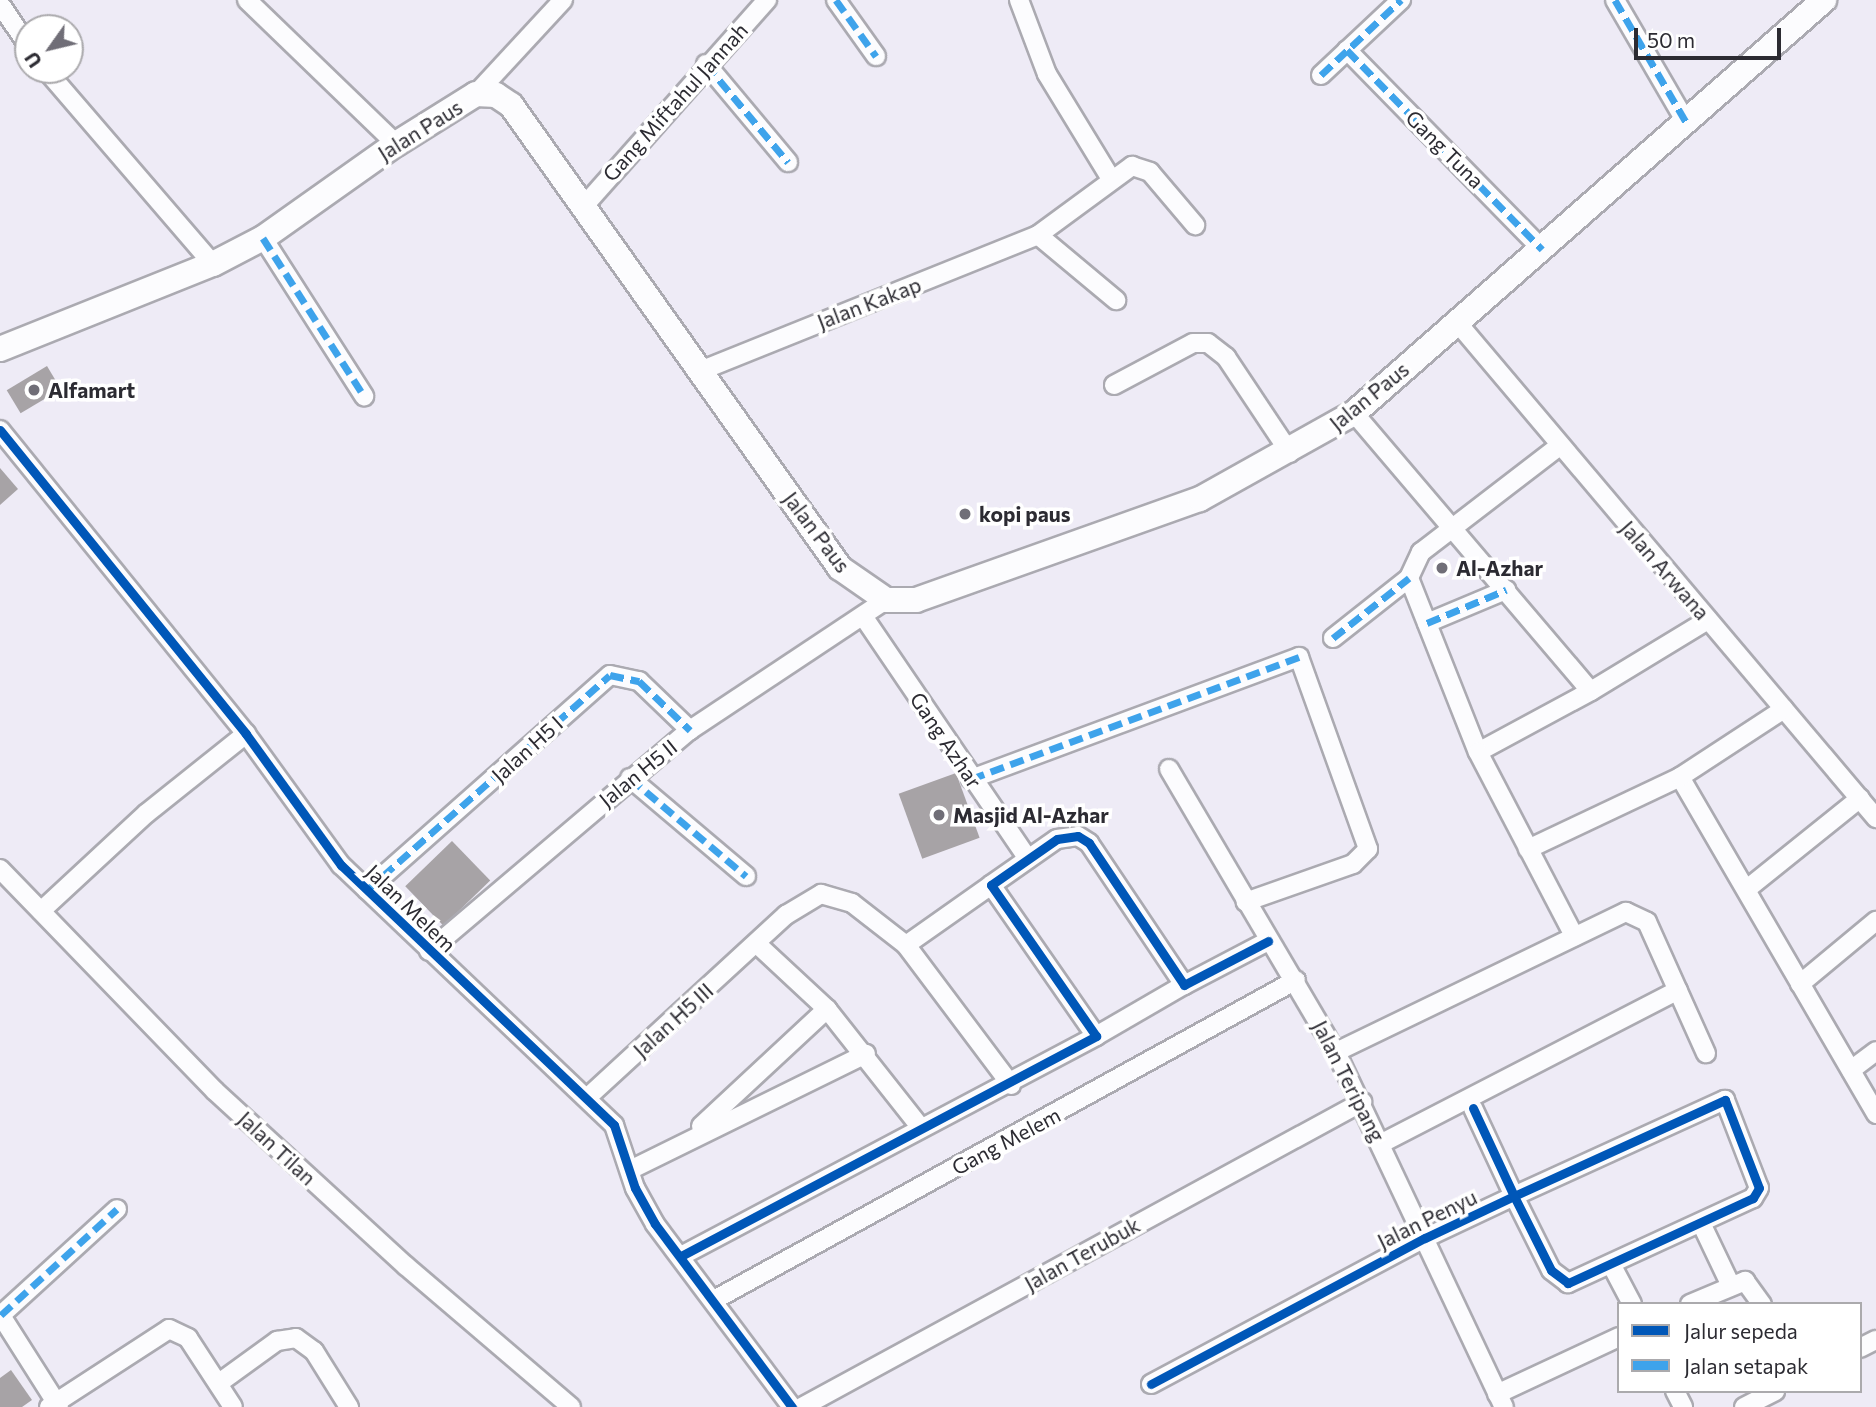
<!DOCTYPE html>
<style>
body{margin:0}
#map{position:relative;width:1876px;height:1407px;overflow:hidden;background:#eeebf6;font-family:Commissioner,sans-serif}
div>[style]{position:absolute}
.building>*{inset:0;background:#a7a3a6;transform-origin:0 0}
.roads{filter:drop-shadow(2px 0 #abaab1) drop-shadow(-2px 0 #abaab1) drop-shadow(0 2px #abaab1) drop-shadow(0 -2px #abaab1)}
.street>*{height:18px;margin:-9px;padding:0 9px;transform-origin:9px;border-radius:9px;background:#fcfcfe}
.secondary>*{height:24px;margin:-12px;padding:0 12px;transform-origin:12px;border-radius:12px;background:#fcfcfe}
.quiet>*{height:7px;margin-top:-3.5px;transform-origin:0;background:repeating-linear-gradient(90deg,#3ea3eb 0 14px,transparent 0 21px)}
.cycleway>*{height:9px;margin:-4.5px;padding:0 4.5px;transform-origin:4.5px;border-radius:4.5px;background:#0057b8}
.dots>*{width:19px;height:19px;translate:-50% -50%;box-sizing:border-box;border:4px solid #fff;border-radius:50%}
span{translate:-50% -50%;white-space:nowrap;text-align:center;line-height:1.15;-webkit-text-stroke:7px #fff;paint-order:stroke}
.street-label{font-size:21px;color:#2c2b32}
.poi-label{font-size:21px;color:#2c2b32;font-weight:700}
.left{translate:0 -50%;text-align:left}
.legend{position:absolute;left:1617px;top:1302px;width:245px;height:91px;box-sizing:border-box;background:#fff;border:2px solid #abaaad;margin:0;padding:9px 12px;list-style:none;font-size:21px;color:#2c2b32}
.legend li{display:flex;align-items:center;gap:14px;height:35px}
.legend b{width:35px;border:2px solid #abaaad}
.north{position:absolute;left:14px;top:14px;width:70px;height:70px;box-sizing:border-box;background:#fff;border:2px solid #abaaad;border-radius:50%;rotate:236deg;font-size:19px;font-weight:700;line-height:28px;text-align:center;color:#2c2b32}
.north::after{content:'';display:block;margin:auto;width:24px;height:32px;background:#706e77;clip-path:polygon(50% 0,100% 100%,50% 72%,0 100%)}
.scale{position:absolute;left:1634px;top:28px;width:147px;height:32px;box-sizing:border-box;border:4px solid #2c2b32;border-top:0;padding-left:9px;font-size:21px;line-height:24px;white-space:nowrap;color:#2c2b32;-webkit-text-stroke:5px #fff;paint-order:stroke}
</style>
<div id="map">
<div class="building">
<div style="left:47px;top:366px;width:27px;height:47px;rotate:59deg"></div>
<div style="clip-path:polygon(0 468px,18px 489px,0 505px)"></div>
<div style="left:956px;top:773px;width:69px;height:61px;rotate:70deg"></div>
<div style="left:452px;top:841px;width:55px;height:65px;rotate:46deg"></div>
<div style="clip-path:polygon(11px 1370px,32px 1400px,22px 1407px,0 1407px,0 1378px)"></div>
</div>
<div class="roads">
<div class="street">
<div style="left:247px;top:0;width:207px;rotate:44deg"></div>
<div style="left:836px;top:0;width:69px;rotate:54.5deg"></div>
<div style="left:1019px;top:0;width:79px;rotate:69.3deg"></div>
<div style="left:1047px;top:74px;width:123px;rotate:58.6deg"></div>
<div style="left:1615px;top:0;width:141px;rotate:59.8deg"></div>
<div style="left:0;top:4px;width:50px;rotate:55.7deg"></div>
<div style="left:1347px;top:50px;width:279px;rotate:45.6deg"></div>
<div style="left:706px;top:64px;width:128px;rotate:50.1deg"></div>
<div style="left:46px;top:70px;width:256px;rotate:49.3deg"></div>
<div style="left:1321px;top:75px;width:110px;rotate:-43.2deg"></div>
<div style="left:476px;top:94px;width:128px;rotate:-47.2deg"></div>
<div style="left:584px;top:206px;width:276px;rotate:-48.4deg"></div>
<div style="left:1038px;top:235px;width:102px;rotate:39.8deg"></div>
<div style="left:263px;top:238px;width:188px;rotate:57.4deg"></div>
<div style="left:1456px;top:321px;width:651px;rotate:49.8deg"></div>
<div style="left:700px;top:371px;width:364px;rotate:-21.9deg"></div>
<div style="left:1038px;top:235px;width:117px;rotate:-36.3deg"></div>
<div style="left:1132px;top:166px;width:19px;rotate:18deg"></div>
<div style="left:1150px;top:172px;width:70px;rotate:49.7deg"></div>
<div style="left:1114px;top:385px;width:89px;rotate:-28deg"></div>
<div style="left:1193px;top:343px;width:15px"></div>
<div style="left:1208px;top:343px;width:23px;rotate:38deg"></div>
<div style="left:1226px;top:357px;width:115px;rotate:56.3deg"></div>
<div style="left:1354px;top:413px;width:365px;rotate:49.6deg"></div>
<div style="left:1591px;top:691px;width:128px;rotate:151.6deg"></div>
<div style="left:0;top:430px;width:391px;rotate:51deg"></div>
<div style="left:246px;top:734px;width:162px;rotate:54.1deg"></div>
<div style="left:341px;top:865px;width:377px;rotate:43.6deg"></div>
<div style="left:614px;top:1125px;width:66px;rotate:71.6deg"></div>
<div style="left:635px;top:1188px;width:41px;rotate:60.9deg"></div>
<div style="left:655px;top:1224px;width:229px;rotate:53.2deg"></div>
<div style="left:1558px;top:447px;width:173px;rotate:142.5deg"></div>
<div style="left:1421px;top:552px;width:29px;rotate:115deg"></div>
<div style="left:1409px;top:578px;width:187px;rotate:68.4deg"></div>
<div style="left:1478px;top:752px;width:208px;rotate:62.4deg"></div>
<div style="left:865px;top:619px;width:290px;rotate:55.8deg"></div>
<div style="left:1427px;top:623px;width:86px;rotate:-22.7deg"></div>
<div style="left:1333px;top:638px;width:97px;rotate:-38.3deg"></div>
<div style="left:1591px;top:691px;width:137px;rotate:-31.3deg"></div>
<div style="left:1169px;top:769px;width:329px;rotate:59.5deg"></div>
<div style="left:1336px;top:1052px;width:393px;rotate:64.7deg"></div>
<div style="left:1680px;top:777px;width:390px;rotate:59.8deg"></div>
<div style="left:630px;top:778px;width:152px;rotate:40.2deg"></div>
<div style="left:971px;top:779px;width:350px;rotate:-20.4deg"></div>
<div style="left:1299px;top:657px;width:204px;rotate:70.2deg"></div>
<div style="left:1368px;top:849px;width:21px;rotate:135deg"></div>
<div style="left:1353px;top:864px;width:114px;rotate:160.6deg"></div>
<div style="left:1528px;top:849px;width:168px;rotate:-25.3deg"></div>
<div style="left:1680px;top:777px;width:124px;rotate:-33.2deg"></div>
<div style="left:0;top:869px;width:309px;rotate:45.9deg"></div>
<div style="left:215px;top:1091px;width:259px;rotate:42.5deg"></div>
<div style="left:406px;top:1266px;width:217px;rotate:40.5deg"></div>
<div style="left:1747px;top:889px;width:145px;rotate:-38.8deg"></div>
<div style="left:367px;top:890px;width:324px;rotate:-41.5deg"></div>
<div style="left:610px;top:675px;width:30px;rotate:12deg"></div>
<div style="left:639px;top:681px;width:71px;rotate:43.9deg"></div>
<div style="left:41px;top:911px;width:144px;rotate:-42.8deg"></div>
<div style="left:147px;top:813px;width:127px;rotate:-38.6deg"></div>
<div style="left:757px;top:944px;width:96px;rotate:42.9deg"></div>
<div style="left:827px;top:1009px;width:152px;rotate:51.7deg"></div>
<div style="left:906px;top:945px;width:104px;rotate:-35.2deg"></div>
<div style="left:429px;top:951px;width:342px;rotate:-40.3deg"></div>
<div style="left:690px;top:730px;width:235px;rotate:-33.6deg"></div>
<div style="left:1800px;top:984px;width:99px;rotate:-39.7deg"></div>
<div style="left:1096px;top:1036px;width:102px;rotate:-30.1deg"></div>
<div style="left:1336px;top:1052px;width:322px;rotate:-25.8deg"></div>
<div style="left:1626px;top:912px;width:23px;rotate:25deg"></div>
<div style="left:1647px;top:922px;width:144px;rotate:65.8deg"></div>
<div style="left:1851px;top:1070px;width:31px;rotate:-37deg"></div>
<div style="left:589px;top:1096px;width:268px;rotate:-42.6deg"></div>
<div style="left:786px;top:915px;width:41px;rotate:-31deg"></div>
<div style="left:821px;top:894px;width:32px;rotate:16deg"></div>
<div style="left:852px;top:903px;width:68px;rotate:37.9deg"></div>
<div style="left:906px;top:945px;width:175px;rotate:53.1deg"></div>
<div style="left:701px;top:1126px;width:172px;rotate:-42.9deg"></div>
<div style="left:1382px;top:1143px;width:333px;rotate:-27.3deg"></div>
<div style="left:630px;top:1170px;width:263px;rotate:-26.2deg"></div>
<div style="left:1701px;top:1223px;width:70px;rotate:64.5deg"></div>
<div style="left:681px;top:1256px;width:470px;rotate:-27.9deg"></div>
<div style="left:1096px;top:1036px;width:184px;rotate:-124.8deg"></div>
<div style="left:991px;top:885px;width:80px;rotate:-34.9deg"></div>
<div style="left:1057px;top:839px;width:21px;rotate:-8deg"></div>
<div style="left:1078px;top:836px;width:13px;rotate:32deg"></div>
<div style="left:1089px;top:843px;width:171px;rotate:56.2deg"></div>
<div style="left:1184px;top:985px;width:95px;rotate:-27.6deg"></div>
<div style="left:1612px;top:1266px;width:43px;rotate:62.2deg"></div>
<div style="left:714px;top:1300px;width:664px;rotate:-28.8deg"></div>
<div style="left:1690px;top:1304px;width:60px;rotate:-22.7deg"></div>
<div style="left:1745px;top:1281px;width:29px;rotate:54deg"></div>
<div style="left:0;top:1314px;width:110px;rotate:57.6deg"></div>
<div style="left:1px;top:1315px;width:157px;rotate:-42.4deg"></div>
<div style="left:1860px;top:1348px;width:18px;rotate:-27deg"></div>
<div style="left:219px;top:1383px;width:72px;rotate:-35.9deg"></div>
<div style="left:277px;top:1341px;width:19px;rotate:-9deg"></div>
<div style="left:296px;top:1338px;width:22px;rotate:36deg"></div>
<div style="left:314px;top:1351px;width:66px;rotate:58deg"></div>
<div style="left:1151px;top:1384px;width:310px;rotate:-28.1deg"></div>
<div style="left:1425px;top:1238px;width:98px;rotate:-25.3deg"></div>
<div style="left:1514px;top:1196px;width:232px;rotate:-24.5deg"></div>
<div style="left:1725px;top:1100px;width:94px;rotate:68.9deg"></div>
<div style="left:1759px;top:1188px;width:12px;rotate:121deg"></div>
<div style="left:1753px;top:1198px;width:204px;rotate:155.3deg"></div>
<div style="left:1568px;top:1283px;width:21px;rotate:-143deg"></div>
<div style="left:1551px;top:1270px;width:83px;rotate:-116.6deg"></div>
<div style="left:1514px;top:1196px;width:97px;rotate:-115deg"></div>
<div style="left:1675px;top:1391px;width:18px;rotate:63deg"></div>
<div style="left:1497px;top:1394px;width:135px;rotate:-25deg"></div>
<div style="left:49px;top:1407px;width:143px;rotate:-33deg"></div>
<div style="left:169px;top:1329px;width:21px;rotate:25deg"></div>
<div style="left:188px;top:1338px;width:82px;rotate:56.9deg"></div>
<div style="left:802px;top:1407px;width:638px;rotate:-28.57deg"></div>
<div style="left:1744px;top:1407px;width:35px;rotate:-27deg"></div>
</div>
<div class="secondary">
<div style="left:0;top:349px;width:229px;rotate:-21.8deg"></div>
<div style="left:213px;top:264px;width:56px;rotate:-27.5deg"></div>
<div style="left:263px;top:238px;width:163px;rotate:-35.3deg"></div>
<div style="left:396px;top:144px;width:94px;rotate:-32deg"></div>
<div style="left:476px;top:94px;width:20px;rotate:3deg"></div>
<div style="left:496px;top:95px;width:18px;rotate:34deg"></div>
<div style="left:511px;top:105px;width:568px;rotate:54.6deg"></div>
<div style="left:840px;top:568px;width:56px;rotate:34.8deg"></div>
<div style="left:886px;top:600px;width:30px"></div>
<div style="left:916px;top:600px;width:301px;rotate:-19.6deg"></div>
<div style="left:1200px;top:499px;width:176px;rotate:-29.2deg"></div>
<div style="left:1354px;top:413px;width:626px;rotate:-41.31deg"></div>
</div>
</div>
<div class="quiet">
<div style="left:836px;top:0;width:69px;rotate:54.5deg"></div>
<div style="left:1615px;top:0;width:141px;rotate:59.8deg"></div>
<div style="left:1347px;top:50px;width:279px;rotate:45.6deg"></div>
<div style="left:706px;top:64px;width:128px;rotate:50.1deg"></div>
<div style="left:1321px;top:75px;width:110px;rotate:-43.2deg"></div>
<div style="left:263px;top:238px;width:188px;rotate:57.4deg"></div>
<div style="left:1427px;top:623px;width:86px;rotate:-22.7deg"></div>
<div style="left:1333px;top:638px;width:97px;rotate:-38.3deg"></div>
<div style="left:630px;top:778px;width:152px;rotate:40.2deg"></div>
<div style="left:971px;top:779px;width:350px;rotate:-20.4deg"></div>
<div style="left:367px;top:890px;width:324px;rotate:-41.5deg"></div>
<div style="left:610px;top:675px;width:30px;rotate:12deg"></div>
<div style="left:639px;top:681px;width:71px;rotate:43.9deg"></div>
<div style="left:1px;top:1315px;width:157px;rotate:-42.4deg"></div>
</div>
<div class="cycleway">
<div style="left:0;top:430px;width:391px;rotate:51deg"></div>
<div style="left:246px;top:734px;width:162px;rotate:54.1deg"></div>
<div style="left:341px;top:865px;width:377px;rotate:43.6deg"></div>
<div style="left:614px;top:1125px;width:66px;rotate:71.6deg"></div>
<div style="left:635px;top:1188px;width:41px;rotate:60.9deg"></div>
<div style="left:655px;top:1224px;width:229px;rotate:53.2deg"></div>
<div style="left:681px;top:1256px;width:470px;rotate:-27.9deg"></div>
<div style="left:1096px;top:1036px;width:184px;rotate:-124.8deg"></div>
<div style="left:991px;top:885px;width:80px;rotate:-34.9deg"></div>
<div style="left:1057px;top:839px;width:21px;rotate:-8deg"></div>
<div style="left:1078px;top:836px;width:13px;rotate:32deg"></div>
<div style="left:1089px;top:843px;width:171px;rotate:56.2deg"></div>
<div style="left:1184px;top:985px;width:95px;rotate:-27.6deg"></div>
<div style="left:1151px;top:1384px;width:310px;rotate:-28.1deg"></div>
<div style="left:1425px;top:1238px;width:98px;rotate:-25.3deg"></div>
<div style="left:1514px;top:1196px;width:232px;rotate:-24.5deg"></div>
<div style="left:1725px;top:1100px;width:94px;rotate:68.9deg"></div>
<div style="left:1759px;top:1188px;width:12px;rotate:121deg"></div>
<div style="left:1753px;top:1198px;width:204px;rotate:155.3deg"></div>
<div style="left:1568px;top:1283px;width:21px;rotate:-143deg"></div>
<div style="left:1551px;top:1270px;width:83px;rotate:-116.6deg"></div>
<div style="left:1514px;top:1196px;width:97px;rotate:-115deg"></div>
</div>
<div class="dots">
<div style="left:34px;top:390px;background:#706e77"></div>
<div style="left:965px;top:514px;background:#706e77"></div>
<div style="left:1442px;top:568px;background:#706e77"></div>
<div style="left:939px;top:815px;background:#706e77"></div>
</div>
<div class="street-label">
<span style="left:675px;top:102px;rotate:-48deg">Gang Miftahul Jannah</span>
<span style="left:420px;top:130px;rotate:-32deg">Jalan Paus</span>
<span style="left:1445px;top:149px;rotate:45deg">Gang Tuna</span>
<span style="left:869px;top:303px;rotate:-21deg">Jalan Kakap</span>
<span style="left:1369px;top:396px;rotate:-39deg">Jalan Paus</span>
<span style="left:817px;top:532px;rotate:53deg">Jalan Paus</span>
<span style="left:1665px;top:570px;rotate:49deg">Jalan Arwana</span>
<span style="left:946px;top:740px;rotate:56deg">Gang Azhar</span>
<span style="left:527px;top:749px;rotate:-42deg">Jalan H5 I</span>
<span style="left:638px;top:773px;rotate:-39deg">Jalan H5 II</span>
<span style="left:411px;top:908px;rotate:44deg">Jalan Melem</span>
<span style="left:673px;top:1020px;rotate:-42deg">Jalan H5 III</span>
<span style="left:1349px;top:1081px;rotate:63deg">Jalan Teripang</span>
<span style="left:1006px;top:1141px;rotate:-28deg">Gang Melem</span>
<span style="left:277px;top:1148px;rotate:43deg">Jalan Tilan</span>
<span style="left:1427px;top:1219px;rotate:-26deg">Jalan Penyu</span>
<span style="left:1082px;top:1254px;rotate:-29deg">Jalan Terubuk</span>
</div>
<div class="poi-label">
<span class="left" style="left:48px;top:390px">Alfamart</span>
<span class="left" style="left:979px;top:514px">kopi paus</span>
<span class="left" style="left:1456px;top:568px">Al-Azhar</span>
<span class="left" style="left:953px;top:815px">Masjid Al-Azhar</span>
</div>
<ul class="legend">
<li><b style="height:9px;background:#0057b8"></b>Jalur sepeda</li>
<li><b style="height:9px;background:#3ea3eb"></b>Jalan setapak</li>
</ul>
<div class="north">U</div>
<div class="scale">50 m</div>
</div>
